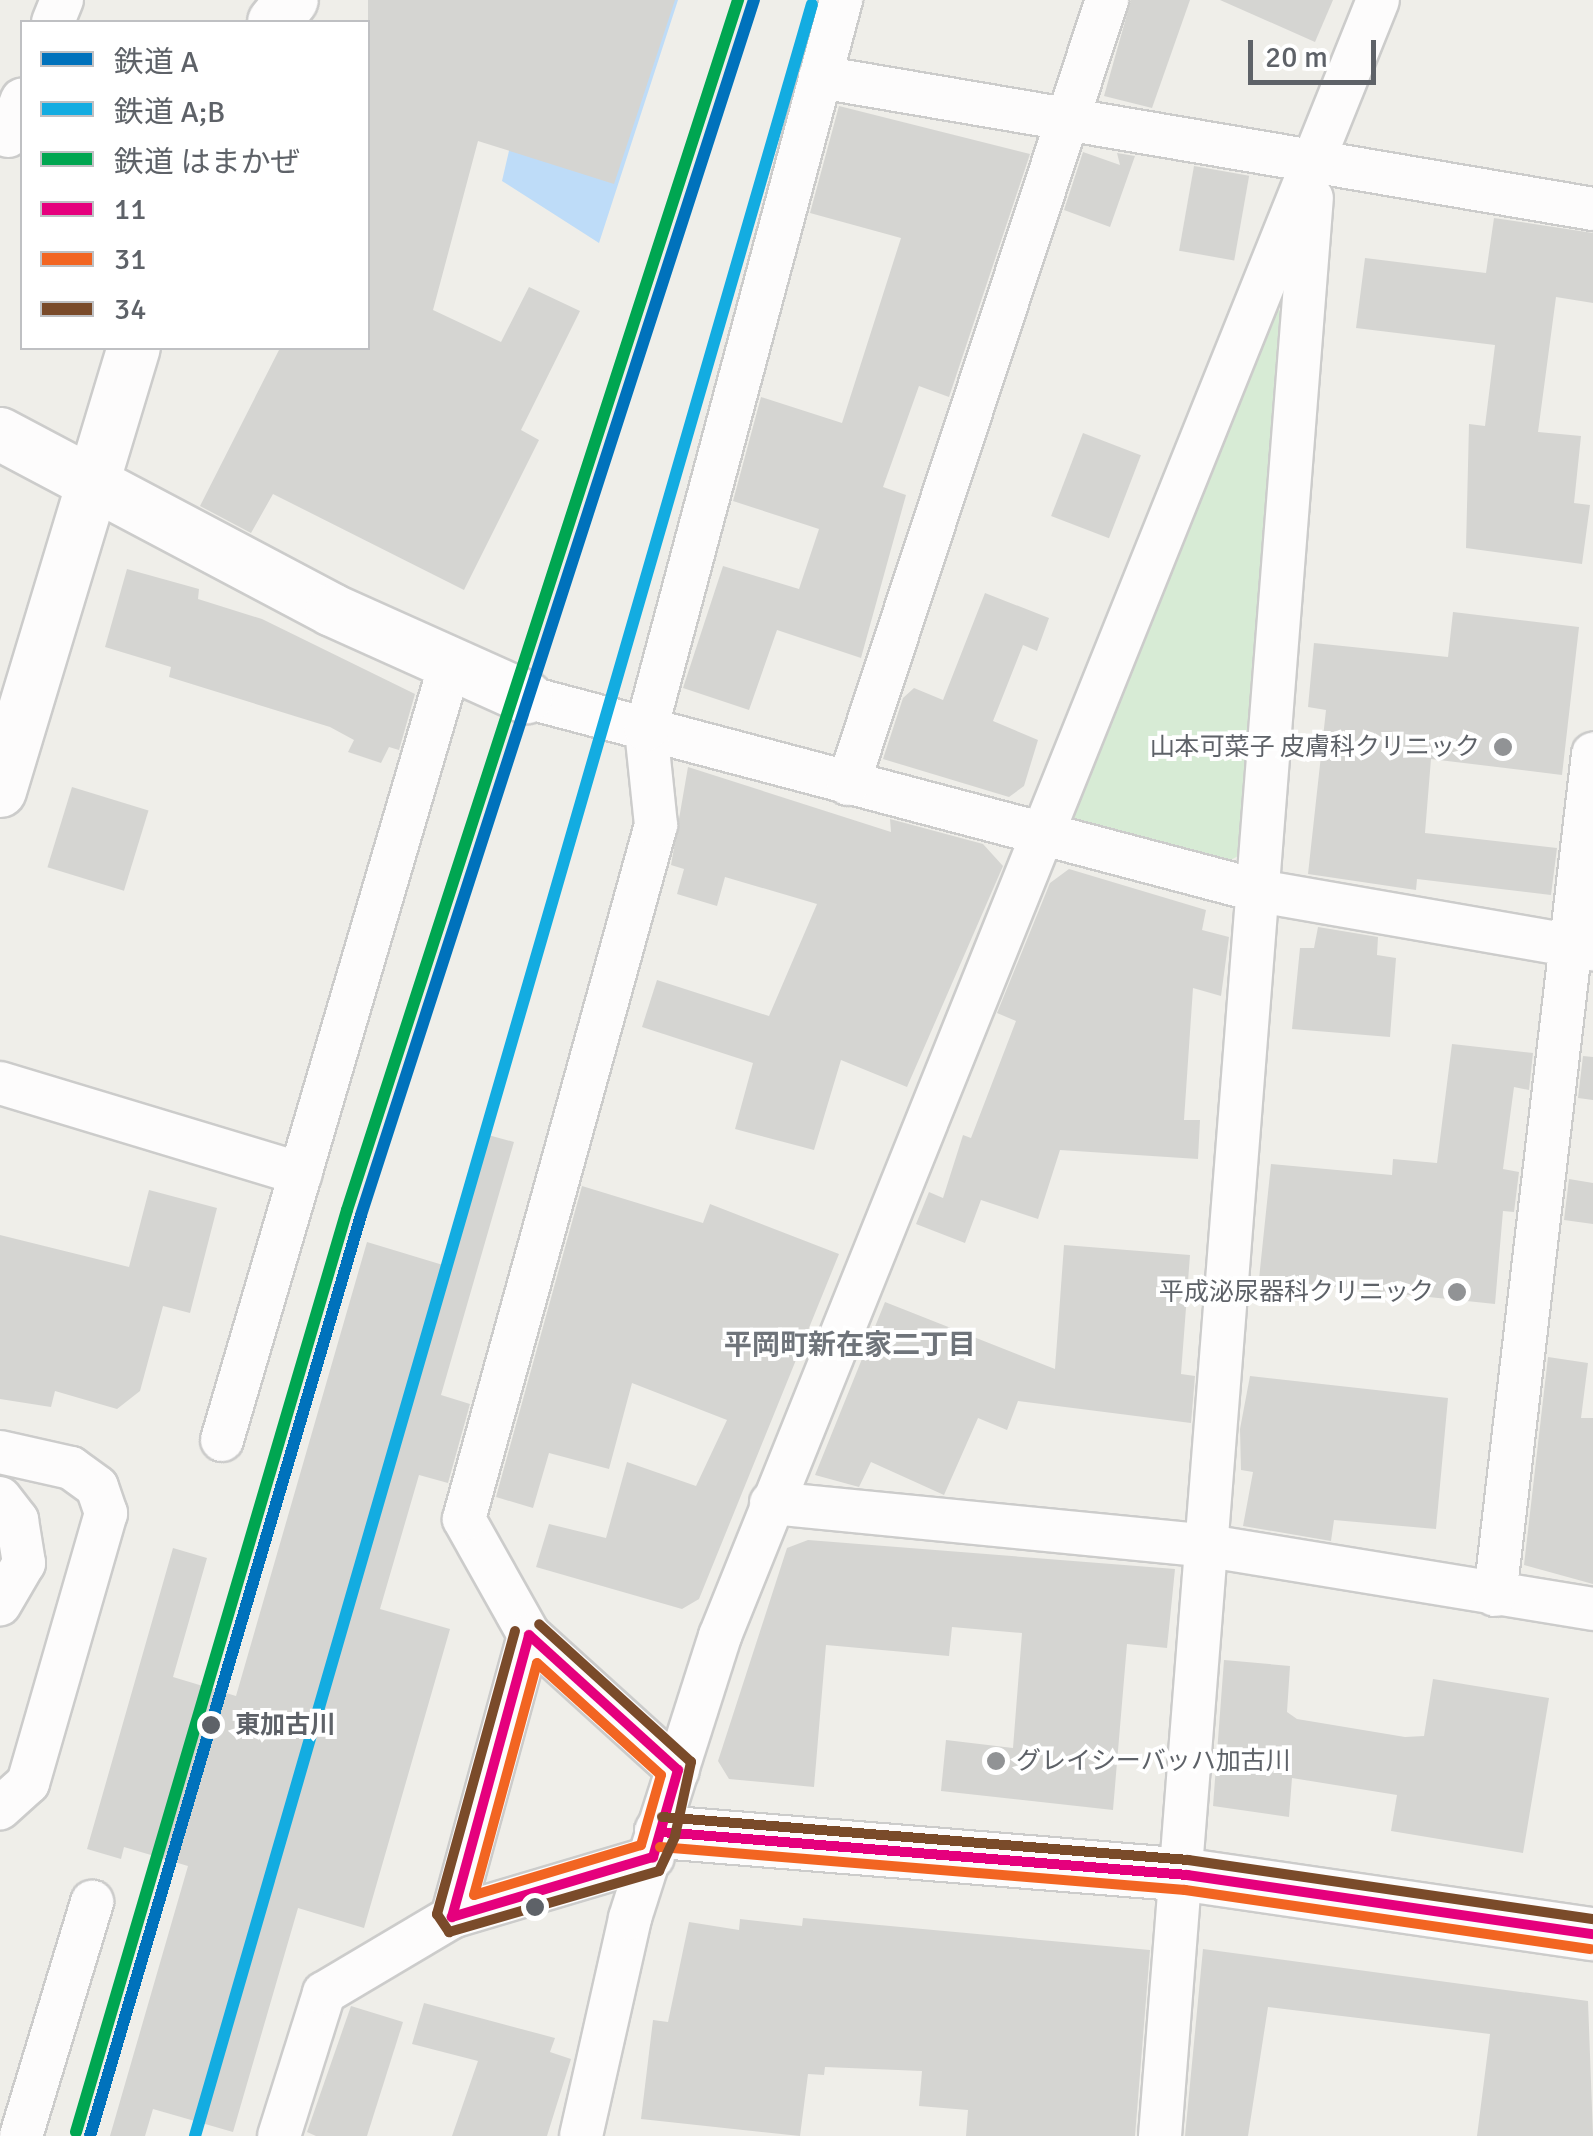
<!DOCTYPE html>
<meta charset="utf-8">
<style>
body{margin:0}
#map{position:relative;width:1593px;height:2136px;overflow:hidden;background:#efeee9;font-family:Signika,"Noto Sans JP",sans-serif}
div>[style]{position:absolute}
.green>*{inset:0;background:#d7ebd5}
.water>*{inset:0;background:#bedcf8}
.building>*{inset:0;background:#d5d5d2;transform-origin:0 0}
.roads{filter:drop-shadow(2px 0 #cccccb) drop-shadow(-2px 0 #cccccb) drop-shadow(0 2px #cccccb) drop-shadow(0 -2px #cccccb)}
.minor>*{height:42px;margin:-21px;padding:0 21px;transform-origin:21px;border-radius:21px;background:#fdfcfc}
.tertiary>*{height:52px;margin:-26px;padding:0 26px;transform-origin:26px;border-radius:26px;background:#fdfcfc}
.bus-1>*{height:10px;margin:-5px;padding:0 5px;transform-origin:5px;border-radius:5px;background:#e5007d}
.bus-2>*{height:10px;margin:-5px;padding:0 5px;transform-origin:5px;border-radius:5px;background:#f26522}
.bus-3>*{height:10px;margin:-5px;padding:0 5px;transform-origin:5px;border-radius:5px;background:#7a4b2a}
.rail-1>*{height:12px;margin:-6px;padding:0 6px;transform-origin:6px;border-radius:6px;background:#0072bc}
.rail-2>*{height:12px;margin:-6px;padding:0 6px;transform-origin:6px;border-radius:6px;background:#13ace1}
.rail-3>*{height:12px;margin:-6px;padding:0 6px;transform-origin:6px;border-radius:6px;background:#00a651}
.dots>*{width:28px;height:28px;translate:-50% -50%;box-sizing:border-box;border:5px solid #fff;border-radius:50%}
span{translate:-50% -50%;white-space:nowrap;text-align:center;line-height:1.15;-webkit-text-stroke:8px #fff;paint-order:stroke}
.poi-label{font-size:25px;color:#5e6268}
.right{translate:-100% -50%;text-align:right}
.left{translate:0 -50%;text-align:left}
.stop-label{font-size:25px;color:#5e6268;font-weight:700}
.neighbourhood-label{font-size:28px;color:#6f747a;font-weight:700}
.legend{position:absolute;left:20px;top:20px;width:350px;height:330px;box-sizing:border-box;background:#fff;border:2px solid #bfc0c3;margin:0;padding:12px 18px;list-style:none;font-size:30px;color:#5e6268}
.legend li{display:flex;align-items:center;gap:20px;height:50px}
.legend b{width:50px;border:2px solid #bfc0c3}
.scale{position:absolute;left:1248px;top:40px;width:128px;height:45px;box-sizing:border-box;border:5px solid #5e6268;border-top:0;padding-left:12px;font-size:30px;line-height:35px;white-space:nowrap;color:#5e6268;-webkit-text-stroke:8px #fff;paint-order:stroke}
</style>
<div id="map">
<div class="green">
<div style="clip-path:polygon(1269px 308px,1286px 312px,1244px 853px,1223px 864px,1080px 828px,1068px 808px)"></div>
</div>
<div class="water">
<div style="clip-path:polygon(535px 0,678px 0,599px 243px,502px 181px,542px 8px)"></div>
</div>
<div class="building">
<div style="clip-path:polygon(368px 0,675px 0,614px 184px,478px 141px,433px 310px,501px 342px,529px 287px,580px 311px,521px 430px,539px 440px,464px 590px,273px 494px,251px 533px,200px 506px,280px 348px,368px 348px)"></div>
<div style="clip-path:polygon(1131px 0,1190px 0,1152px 108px,1104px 96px)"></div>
<div style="clip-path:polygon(1220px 0,1333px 0,1315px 42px)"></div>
<div style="clip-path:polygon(839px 106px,1030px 154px,949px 397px,919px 386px,883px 487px,906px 495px,861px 658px,777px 630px,749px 710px,683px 688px,723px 566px,799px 589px,819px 529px,733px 501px,761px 397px,842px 423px,901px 238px,810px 213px)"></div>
<div style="clip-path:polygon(1083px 152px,1120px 165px,1117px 153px,1135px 156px,1110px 227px,1064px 210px)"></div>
<div style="left:1194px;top:166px;width:56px;height:86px;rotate:10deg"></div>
<div style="clip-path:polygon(1494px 218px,1593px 233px,1593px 303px,1556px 297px,1538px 432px,1581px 436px,1574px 503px,1590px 505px,1582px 564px,1466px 548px,1469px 424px,1485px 426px,1495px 345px,1356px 328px,1365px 258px,1486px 273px)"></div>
<div style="left:1083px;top:433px;width:62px;height:89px;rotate:21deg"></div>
<div style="clip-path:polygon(127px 569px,199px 589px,198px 599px,262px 619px,415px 694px,399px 750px,389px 747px,381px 763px,348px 752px,354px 740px,330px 727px,169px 677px,171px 667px,105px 647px)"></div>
<div style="clip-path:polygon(985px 593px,1049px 618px,1037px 651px,1023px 645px,993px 721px,1038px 740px,1024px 786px,1009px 797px,883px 759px,903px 698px,914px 688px,943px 700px)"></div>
<div style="clip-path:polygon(1453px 612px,1579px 627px,1562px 775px,1431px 759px,1425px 833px,1557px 848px,1551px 895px,1417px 879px,1416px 890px,1308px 874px,1326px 710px,1308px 707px,1314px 643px,1448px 657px)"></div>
<div style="clip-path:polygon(688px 767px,891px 832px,890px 819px,983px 844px,1003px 866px,907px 1087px,841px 1060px,814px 1150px,735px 1129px,753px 1063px,642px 1027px,657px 980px,769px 1016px,817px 904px,725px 877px,717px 906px,677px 894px,684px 869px,671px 865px)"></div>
<div style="left:72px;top:787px;width:80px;height:84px;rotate:17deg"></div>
<div style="clip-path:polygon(1069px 869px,1206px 910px,1202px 930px,1229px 937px,1221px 996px,1193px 988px,1184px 1120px,1200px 1120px,1198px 1159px,1060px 1150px,1038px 1219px,981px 1200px,965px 1243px,916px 1224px,929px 1192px,943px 1198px,963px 1135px,971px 1138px,1016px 1021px,997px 1013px,1050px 883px)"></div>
<div style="clip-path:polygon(1318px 927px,1378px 937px,1377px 955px,1396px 958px,1390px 1037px,1292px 1029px,1300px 948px,1314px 948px)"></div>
<div style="clip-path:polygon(1452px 1044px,1533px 1053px,1529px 1090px,1514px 1087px,1503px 1169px,1519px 1172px,1514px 1212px,1503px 1211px,1495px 1304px,1259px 1279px,1271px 1164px,1392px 1175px,1393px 1159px,1437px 1163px)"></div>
<div style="clip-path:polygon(1583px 1056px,1593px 1057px,1593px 1100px,1578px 1098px)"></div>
<div style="clip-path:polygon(481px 1133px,514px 1142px,441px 1395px,470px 1404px,448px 1483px,419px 1475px,380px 1609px,450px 1629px,364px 1928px,298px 1908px,233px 2132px,153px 2109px,145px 2136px,110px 2136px,188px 1866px,124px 1847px,121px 1859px,87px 1849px,173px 1548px,207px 1558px,173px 1677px,236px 1696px,367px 1242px,443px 1265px)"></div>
<div style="clip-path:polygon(1569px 1179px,1593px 1183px,1593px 1224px,1564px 1220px)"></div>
<div style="clip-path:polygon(582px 1186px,703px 1223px,710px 1204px,839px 1254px,699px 1599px,682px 1609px,536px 1567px,549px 1524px,606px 1538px,627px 1462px,696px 1486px,727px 1420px,632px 1383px,609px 1469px,549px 1453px,533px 1508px,496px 1497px)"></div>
<div style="clip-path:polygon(149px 1190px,217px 1208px,190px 1313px,163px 1306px,140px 1391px,117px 1409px,55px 1391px,51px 1407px,0 1399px,0 1235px,129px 1267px)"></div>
<div style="clip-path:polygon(1064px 1245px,1190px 1255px,1181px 1374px,1195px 1376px,1191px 1423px,1018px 1401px,1007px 1430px,978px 1418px,944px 1495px,871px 1462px,859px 1487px,815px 1475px,885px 1302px,1055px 1369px)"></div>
<div style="clip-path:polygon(1548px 1357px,1588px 1363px,1581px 1418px,1593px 1418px,1593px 1584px,1524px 1565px)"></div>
<div style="clip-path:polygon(1250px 1376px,1448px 1398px,1436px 1529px,1334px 1520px,1331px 1541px,1243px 1526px,1253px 1472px,1241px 1470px,1240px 1429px)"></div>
<div style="clip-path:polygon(808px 1540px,1175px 1569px,1167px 1648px,1127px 1644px,1113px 1810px,941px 1791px,946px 1740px,1013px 1748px,1022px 1633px,952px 1627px,949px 1656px,826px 1645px,814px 1787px,729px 1779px,718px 1761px,787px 1548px)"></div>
<div style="clip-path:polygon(1224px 1660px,1290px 1666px,1287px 1712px,1297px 1719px,1405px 1737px,1424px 1736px,1433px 1679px,1549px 1698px,1523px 1853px,1391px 1831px,1397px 1795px,1292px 1778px,1289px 1817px,1213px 1806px)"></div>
<div style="clip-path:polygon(803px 1918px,1150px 1950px,1135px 2136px,966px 2136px,968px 2110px,919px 2106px,922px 2071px,825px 2067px,824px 2075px,808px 2074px,800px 2136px,641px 2119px,653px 2020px,668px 2022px,689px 1922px,739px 1930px,740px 1919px,802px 1926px)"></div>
<div style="clip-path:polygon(1203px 1949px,1588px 2001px,1593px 2136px,1477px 2136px,1490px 2034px,1268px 2007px,1248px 2136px,1185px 2136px)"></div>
<div style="clip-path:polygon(424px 2003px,555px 2038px,550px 2052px,571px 2059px,547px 2136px,452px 2136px,478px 2061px,412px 2044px)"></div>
<div style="clip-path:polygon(351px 2006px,403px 2022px,367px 2136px,316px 2136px,307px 2132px)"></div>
</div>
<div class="roads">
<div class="minor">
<div style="left:53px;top:22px;width:24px;rotate:-68deg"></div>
<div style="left:820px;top:77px;width:784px;rotate:9.69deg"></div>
<div style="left:8px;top:136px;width:39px;rotate:-69deg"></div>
<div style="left:526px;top:697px;width:758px;rotate:14.82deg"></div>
<div style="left:1259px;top:891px;width:339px;rotate:9.9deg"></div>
<div style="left:848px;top:784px;width:826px;rotate:-71.72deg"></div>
<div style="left:0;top:1083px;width:314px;rotate:16.8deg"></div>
<div style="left:222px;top:1440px;width:805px;rotate:-73.61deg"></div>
<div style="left:0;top:1452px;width:73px;rotate:12.7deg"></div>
<div style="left:71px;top:1468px;width:32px;rotate:36deg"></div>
<div style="left:97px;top:1487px;width:28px;rotate:71deg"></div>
<div style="left:106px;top:1513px;width:281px;rotate:106.1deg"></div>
<div style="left:28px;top:1783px;width:38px;rotate:138deg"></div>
<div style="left:0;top:1498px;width:28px;rotate:52deg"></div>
<div style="left:17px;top:1520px;width:44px;rotate:80.8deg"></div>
<div style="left:24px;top:1563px;width:48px;rotate:120.3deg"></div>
<div style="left:771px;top:1503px;width:440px;rotate:5.6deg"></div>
<div style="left:1209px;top:1546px;width:389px;rotate:9.3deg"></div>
<div style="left:1495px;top:1595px;width:847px;rotate:-83.35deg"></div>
<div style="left:529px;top:1635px;width:133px;rotate:-119.3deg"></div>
<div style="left:464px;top:1519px;width:720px;rotate:-74.54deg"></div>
<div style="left:656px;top:825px;width:96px;rotate:-96deg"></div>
<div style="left:646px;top:730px;width:756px;rotate:-75.04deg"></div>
<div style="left:653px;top:1857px;width:210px;rotate:163.4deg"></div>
<div style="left:452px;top:1917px;width:292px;rotate:-74.7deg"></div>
<div style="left:529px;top:1635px;width:201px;rotate:42.2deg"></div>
<div style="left:21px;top:2136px;width:245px;rotate:-73.1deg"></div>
<div style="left:279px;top:2136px;width:150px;rotate:-72.5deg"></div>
<div style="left:324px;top:1993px;width:149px;rotate:-30.7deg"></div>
<div style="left:581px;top:2136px;width:223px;rotate:-77.3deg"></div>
<div style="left:630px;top:1918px;width:296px;rotate:-72.3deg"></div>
<div style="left:720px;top:1636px;width:1763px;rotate:-68.09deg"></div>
<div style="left:1160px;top:2136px;width:1944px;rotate:-85.52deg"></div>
</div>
<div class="tertiary">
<div style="left:274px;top:22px;width:28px;rotate:-51deg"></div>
<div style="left:0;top:434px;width:376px;rotate:27.9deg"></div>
<div style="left:332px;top:610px;width:213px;rotate:24.2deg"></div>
<div style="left:0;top:791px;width:463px;rotate:-73.2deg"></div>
<div style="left:661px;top:1832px;width:528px;rotate:4.67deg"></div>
<div style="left:1187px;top:1875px;width:410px;rotate:8.3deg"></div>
</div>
</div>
<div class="bus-1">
<div style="left:529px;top:1635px;width:201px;rotate:42.2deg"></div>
<div style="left:678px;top:1770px;width:91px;rotate:106deg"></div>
<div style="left:653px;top:1857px;width:210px;rotate:163.4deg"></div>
<div style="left:452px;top:1917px;width:292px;rotate:-74.7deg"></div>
<div style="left:661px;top:1832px;width:528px;rotate:4.67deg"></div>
<div style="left:1187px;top:1875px;width:410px;rotate:8.3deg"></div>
</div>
<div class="bus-2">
<div style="left:537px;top:1663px;width:167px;rotate:42.1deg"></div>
<div style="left:661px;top:1775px;width:73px;rotate:105.9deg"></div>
<div style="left:641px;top:1845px;width:174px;rotate:163.3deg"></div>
<div style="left:474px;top:1895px;width:240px;rotate:-74.8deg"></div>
<div style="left:660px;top:1847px;width:527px;rotate:4.68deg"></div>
<div style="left:1185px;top:1890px;width:410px;rotate:8.3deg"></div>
</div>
<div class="bus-3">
<div style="left:515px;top:1631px;width:294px;rotate:105.4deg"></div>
<div style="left:437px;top:1914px;width:22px;rotate:56deg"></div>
<div style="left:449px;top:1932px;width:219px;rotate:-16.2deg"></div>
<div style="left:659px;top:1871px;width:38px;rotate:-65deg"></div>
<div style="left:675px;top:1836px;width:76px;rotate:-77.8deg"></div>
<div style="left:691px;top:1762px;width:205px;rotate:-137.8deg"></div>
<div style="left:662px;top:1817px;width:528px;rotate:4.67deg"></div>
<div style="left:1188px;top:1860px;width:409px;rotate:8.3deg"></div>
</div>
<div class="rail-1">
<div style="left:90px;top:2136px;width:960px;rotate:-73.6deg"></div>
<div style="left:361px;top:1215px;width:1277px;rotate:-72.08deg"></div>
</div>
<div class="rail-2">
<div style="left:195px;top:2136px;width:2219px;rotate:-73.86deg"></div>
</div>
<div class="rail-3">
<div style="left:76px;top:2132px;width:961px;rotate:-73.62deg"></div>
<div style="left:347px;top:1210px;width:1272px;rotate:-72.09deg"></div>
</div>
<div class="dots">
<div style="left:1503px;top:747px;background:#919395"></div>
<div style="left:1457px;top:1292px;background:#919395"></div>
<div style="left:211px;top:1725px;background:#5e6268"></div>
<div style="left:996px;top:1761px;background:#919395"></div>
<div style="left:535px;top:1907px;background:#5e6268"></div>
</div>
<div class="poi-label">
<span class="right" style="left:1480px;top:747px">山本可菜子 皮膚科クリニック</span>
<span class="right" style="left:1434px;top:1292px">平成泌尿器科クリニック</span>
<span class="left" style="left:1016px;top:1761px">グレイシーバッハ加古川</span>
</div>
<div class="stop-label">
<span class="left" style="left:235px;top:1725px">東加古川</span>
</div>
<div class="neighbourhood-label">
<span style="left:850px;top:1345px">平岡町新在家二丁目</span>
</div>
<ul class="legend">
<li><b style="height:12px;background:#0072bc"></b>鉄道 A</li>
<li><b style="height:12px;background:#13ace1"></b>鉄道 A;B</li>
<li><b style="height:12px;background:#00a651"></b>鉄道 はまかぜ</li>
<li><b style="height:12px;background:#e5007d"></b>11</li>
<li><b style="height:12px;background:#f26522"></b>31</li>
<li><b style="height:12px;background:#7a4b2a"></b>34</li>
</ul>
<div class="scale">20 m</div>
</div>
